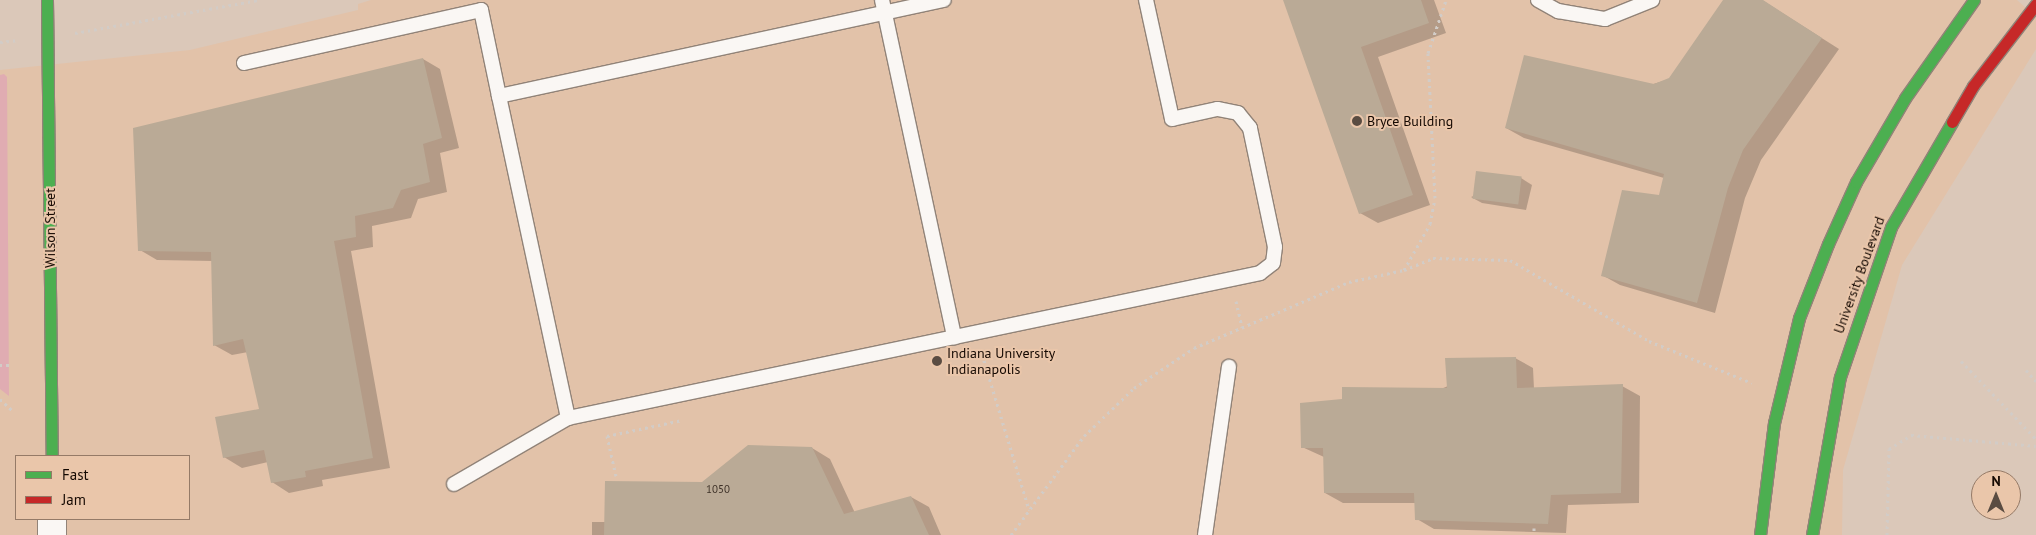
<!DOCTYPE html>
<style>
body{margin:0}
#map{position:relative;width:2036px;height:535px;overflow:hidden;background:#dbc8b9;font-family:"PT Sans",sans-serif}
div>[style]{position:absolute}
.built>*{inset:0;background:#e2c2a9}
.green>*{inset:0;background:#e0acb2}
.shadow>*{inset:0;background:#0003}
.building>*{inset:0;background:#baaa96;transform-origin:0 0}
.path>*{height:3px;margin-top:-1.5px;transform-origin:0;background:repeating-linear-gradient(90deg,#d2ccc7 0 2.5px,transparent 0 6.5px)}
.roads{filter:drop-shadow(1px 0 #918378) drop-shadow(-1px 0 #918378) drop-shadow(0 1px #918378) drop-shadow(0 -1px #918378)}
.lane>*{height:14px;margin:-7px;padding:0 7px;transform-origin:7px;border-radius:7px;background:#faf7f4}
.street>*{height:28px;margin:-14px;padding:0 14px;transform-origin:14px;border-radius:14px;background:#faf7f4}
.fast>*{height:11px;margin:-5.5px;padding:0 5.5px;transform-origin:5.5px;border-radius:5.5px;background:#4caf50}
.jam>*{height:11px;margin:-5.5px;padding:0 5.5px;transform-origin:5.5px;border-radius:5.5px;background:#c62828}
.dots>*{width:14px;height:14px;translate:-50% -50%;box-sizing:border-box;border:2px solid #eac6aa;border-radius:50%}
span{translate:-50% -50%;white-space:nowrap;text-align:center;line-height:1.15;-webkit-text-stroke:4px #eac6aa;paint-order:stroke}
.number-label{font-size:11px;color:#3e3127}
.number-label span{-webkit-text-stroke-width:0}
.poi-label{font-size:14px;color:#150902}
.left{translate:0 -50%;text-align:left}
.street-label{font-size:14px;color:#150902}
.legend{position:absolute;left:15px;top:455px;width:175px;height:65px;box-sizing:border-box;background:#eac6aa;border:1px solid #957a67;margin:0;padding:6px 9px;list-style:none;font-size:15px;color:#150902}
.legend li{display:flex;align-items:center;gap:10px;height:25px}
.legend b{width:25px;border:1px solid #957a67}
.north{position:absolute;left:1971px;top:470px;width:50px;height:50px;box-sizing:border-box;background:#eac6aa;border:1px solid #957a67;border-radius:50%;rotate:0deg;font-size:14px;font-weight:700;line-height:20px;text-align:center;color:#150902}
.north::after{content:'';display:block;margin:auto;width:18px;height:22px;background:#5a4c42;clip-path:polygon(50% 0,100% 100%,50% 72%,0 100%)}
</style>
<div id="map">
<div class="built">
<div style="clip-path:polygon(evenodd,371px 0,2017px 0,2036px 17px,2036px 49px,1902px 265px,1843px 470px,1842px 535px,0 535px,0 70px,190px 50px,358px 10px,358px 4px,371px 0,16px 456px,189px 456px,189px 519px,16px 519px,16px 456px)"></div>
</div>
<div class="green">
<div style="clip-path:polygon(4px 74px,7px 77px,9px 396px,0 389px,0 75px)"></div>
</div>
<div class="shadow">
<div style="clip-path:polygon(1285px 0,1434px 0,1446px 33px,1378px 57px,1430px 205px,1378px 223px,1360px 213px)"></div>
<div style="clip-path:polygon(1724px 0,1762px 0,1839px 49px,1761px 160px,1745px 198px,1715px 313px,1620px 285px,1602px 275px,1660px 197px,1664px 178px,1524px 138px,1506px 128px,1670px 79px)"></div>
<div style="clip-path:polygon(423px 59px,440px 69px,459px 148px,440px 153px,447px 192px,418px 199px,411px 218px,372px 226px,373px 247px,351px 251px,390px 468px,322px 480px,323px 486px,289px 493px,272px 482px,268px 462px,242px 468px,224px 457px,260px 410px,248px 352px,232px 355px,214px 345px,213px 261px,157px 260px,140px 250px)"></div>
<div style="clip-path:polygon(1521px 178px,1532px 185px,1526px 210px,1482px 203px,1471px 197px)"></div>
<div style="clip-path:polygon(1515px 358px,1533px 368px,1534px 389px,1622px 386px,1640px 396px,1639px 503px,1568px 505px,1566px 533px,1434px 529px,1417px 519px,1416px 503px,1343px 503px,1325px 493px,1324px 457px,1302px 447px)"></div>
<div style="clip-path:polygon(812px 448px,830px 459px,855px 513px,911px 497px,929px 507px,941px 535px,592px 535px,592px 522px,606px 522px,702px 483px)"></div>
</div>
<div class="building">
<div style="clip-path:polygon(1283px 0,1421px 0,1429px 23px,1361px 47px,1413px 195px,1359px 214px)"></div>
<div style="clip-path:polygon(1723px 0,1763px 0,1822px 38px,1743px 150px,1728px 188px,1697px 303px,1601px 276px,1622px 190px,1659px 195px,1664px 174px,1505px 128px,1524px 55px,1654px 84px,1669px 78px)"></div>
<div style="clip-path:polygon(423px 58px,442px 138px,423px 144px,430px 182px,401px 190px,393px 208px,355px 216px,356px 237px,334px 241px,373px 458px,305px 471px,306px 477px,271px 483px,264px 450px,223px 458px,215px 417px,259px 409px,243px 339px,213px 346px,211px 252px,138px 251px,133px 128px)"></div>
<div style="left:1476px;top:171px;width:46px;height:28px;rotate:7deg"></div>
<div style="clip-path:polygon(1516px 357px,1517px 388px,1623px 384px,1621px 493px,1551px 495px,1548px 524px,1415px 520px,1414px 493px,1324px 493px,1323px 448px,1301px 448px,1300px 403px,1342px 399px,1342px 387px,1447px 388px,1445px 358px)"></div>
<div style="clip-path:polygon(748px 445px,812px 447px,844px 514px,911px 496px,929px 535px,604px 535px,605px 481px,702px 482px)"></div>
</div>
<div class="path">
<div style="left:75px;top:33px;width:187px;rotate:-10.2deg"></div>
<div style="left:0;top:42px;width:19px;rotate:-6deg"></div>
<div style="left:1404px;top:270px;width:53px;rotate:-60.5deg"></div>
<div style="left:1430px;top:224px;width:26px;rotate:-79deg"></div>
<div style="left:1435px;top:198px;width:145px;rotate:-92.8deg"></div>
<div style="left:1428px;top:53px;width:56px;rotate:-71.2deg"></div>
<div style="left:1236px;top:301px;width:27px;rotate:77deg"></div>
<div style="left:982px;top:354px;width:163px;rotate:73.2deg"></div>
<div style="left:1961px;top:361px;width:108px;rotate:46.1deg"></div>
<div style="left:0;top:365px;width:12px"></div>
<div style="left:2026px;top:370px;width:15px;rotate:48deg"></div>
<div style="left:0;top:399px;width:16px;rotate:43deg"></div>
<div style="left:616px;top:476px;width:41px;rotate:-102.7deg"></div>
<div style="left:607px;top:436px;width:77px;rotate:-12deg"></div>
<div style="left:1534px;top:528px;width:7px;rotate:90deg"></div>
<div style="left:1011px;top:535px;width:123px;rotate:-53.6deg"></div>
<div style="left:1084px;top:436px;width:69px;rotate:-43.8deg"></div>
<div style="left:1134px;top:388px;width:72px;rotate:-33.7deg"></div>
<div style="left:1194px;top:348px;width:168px;rotate:-23.1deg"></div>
<div style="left:1349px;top:282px;width:56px;rotate:-12.3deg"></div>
<div style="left:1404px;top:270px;width:31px;rotate:-22deg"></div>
<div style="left:1433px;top:258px;width:77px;rotate:1.5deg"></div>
<div style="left:1510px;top:260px;width:161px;rotate:30.2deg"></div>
<div style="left:1649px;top:341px;width:111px;rotate:22.2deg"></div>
<div style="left:1887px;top:535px;width:86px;rotate:-88.7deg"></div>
<div style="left:1889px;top:449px;width:26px;rotate:-32deg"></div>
<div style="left:1911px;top:435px;width:125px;rotate:5deg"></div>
</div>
<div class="roads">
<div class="lane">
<div style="left:882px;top:0;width:345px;rotate:77.9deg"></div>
<div style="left:1538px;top:0;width:23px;rotate:29deg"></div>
<div style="left:1558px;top:11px;width:48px;rotate:9.7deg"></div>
<div style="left:1605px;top:19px;width:51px;rotate:-22deg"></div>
<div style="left:244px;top:63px;width:243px;rotate:-12.6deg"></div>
<div style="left:481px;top:10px;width:88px;rotate:78.2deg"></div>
<div style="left:568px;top:418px;width:329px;rotate:-102.1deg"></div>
<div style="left:499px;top:96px;width:455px;rotate:-12.2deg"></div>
<div style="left:454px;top:484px;width:132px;rotate:-30.1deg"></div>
<div style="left:568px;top:418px;width:707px;rotate:-11.83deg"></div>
<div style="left:1260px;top:273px;width:16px;rotate:-38deg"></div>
<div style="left:1273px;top:263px;width:16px;rotate:-83deg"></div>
<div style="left:1275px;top:247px;width:122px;rotate:-101.9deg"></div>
<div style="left:1250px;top:128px;width:19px;rotate:-129deg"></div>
<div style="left:1238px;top:113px;width:21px;rotate:-169deg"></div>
<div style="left:1217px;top:109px;width:46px;rotate:167.5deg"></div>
<div style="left:1172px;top:119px;width:122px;rotate:-102.3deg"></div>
<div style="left:1205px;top:535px;width:170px;rotate:-81.9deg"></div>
</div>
<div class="street">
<div style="left:52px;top:535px;width:16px;rotate:-90deg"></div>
</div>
<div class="fast">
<div style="left:47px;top:0;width:456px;rotate:89.4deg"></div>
<div style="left:1760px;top:535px;width:113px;rotate:-82.9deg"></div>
<div style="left:1774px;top:423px;width:108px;rotate:-76.6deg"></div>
<div style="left:1799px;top:318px;width:79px;rotate:-68.6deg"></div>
<div style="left:1828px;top:244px;width:68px;rotate:-65.7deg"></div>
<div style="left:1856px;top:182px;width:97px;rotate:-59.7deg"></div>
<div style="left:1905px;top:98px;width:120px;rotate:-54.9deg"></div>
<div style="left:1812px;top:535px;width:160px;rotate:-80deg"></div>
<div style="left:1840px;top:377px;width:158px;rotate:-71.2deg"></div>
<div style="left:1891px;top:227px;width:121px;rotate:-59.8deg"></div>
</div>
<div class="jam">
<div style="left:1952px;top:122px;width:42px;rotate:-59.7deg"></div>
<div style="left:1973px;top:86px;width:103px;rotate:-52.5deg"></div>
</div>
</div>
<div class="dots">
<div style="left:1357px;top:121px;background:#5a4c42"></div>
<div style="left:937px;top:361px;background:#5a4c42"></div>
</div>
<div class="number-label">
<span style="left:718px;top:489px">1050</span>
</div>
<div class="poi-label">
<span class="left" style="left:1367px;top:121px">Bryce Building</span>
<span class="left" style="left:947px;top:361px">Indiana University<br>Indianapolis</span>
</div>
<div class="street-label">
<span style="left:50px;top:228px;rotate:-90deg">Wilson Street</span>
<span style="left:1859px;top:275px;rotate:-70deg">University Boulevard</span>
</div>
<ul class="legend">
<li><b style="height:6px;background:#4caf50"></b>Fast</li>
<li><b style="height:6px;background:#c62828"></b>Jam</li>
</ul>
<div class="north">N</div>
</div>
